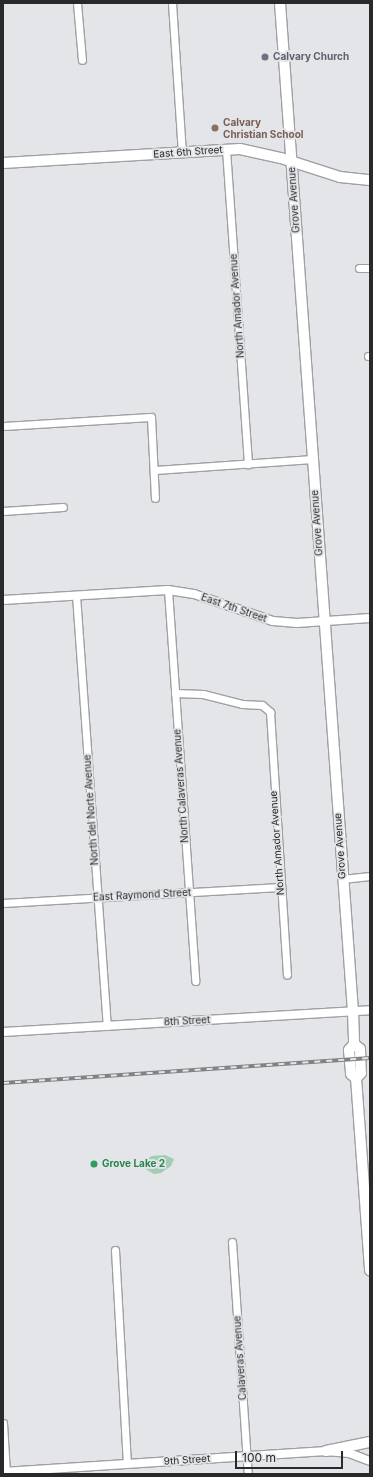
<!DOCTYPE html>
<style>
body{margin:0}
#map{position:relative;width:373px;height:1477px;overflow:hidden;background:#e3e5e8;font-family:Inter,sans-serif}
div>[style]{position:absolute}
.green>*{inset:0;background:#a2cdb5}
.roads{filter:drop-shadow(1px 0 #9fa0a3) drop-shadow(-1px 0 #9fa0a3) drop-shadow(0 1px #9fa0a3) drop-shadow(0 -1px #9fa0a3)}
.minor>*{height:7px;margin:-3.5px;padding:0 3.5px;transform-origin:3.5px;border-radius:3.5px;background:#fff}
.tertiary>*{height:8px;margin:-4px;padding:0 4px;transform-origin:4px;border-radius:4px;background:#fff}
.secondary>*{height:10px;margin:-5px;padding:0 5px;transform-origin:5px;border-radius:5px;background:#fff}
.rail>*{height:3.5px;margin-top:-1.75px;transform-origin:0;background:repeating-linear-gradient(90deg,#e3e5e8 0 6px,#808284 0 12px);box-sizing:border-box;border-block:1px solid #808284}
.dots>*{width:11px;height:11px;translate:-50% -50%;box-sizing:border-box;border:2px solid #e3e5e8;border-radius:50%}
span{translate:-50% -50%;white-space:nowrap;text-align:center;line-height:1.15;-webkit-text-stroke:3.5px #e3e5e8;paint-order:stroke}
.worship-label{font-size:10px;color:#5b616d;font-weight:700}
.left{translate:0 -50%;text-align:left}
.education-label{font-size:10px;color:#785e54;font-weight:700}
.street-label{font-size:10px;color:#28292a}
.leisure-label{font-size:10px;color:#27864d;font-weight:700}
.frame{position:absolute;inset:0;border:4px solid #28292a;pointer-events:none}
.scale{position:absolute;left:235px;top:1451px;width:108px;height:18px;box-sizing:border-box;border:2px solid #28292a;border-top:0;padding-left:5px;font-size:12px;line-height:14px;white-space:nowrap;color:#28292a;-webkit-text-stroke:3px #e3e5e8;paint-order:stroke}
</style>
<div id="map">
<div class="green">
<div style="clip-path:polygon(165px 1155px,174px 1159px,171px 1166px,161px 1173px,154px 1174px,144px 1168px,145px 1160px,152px 1156px)"></div>
</div>
<div class="roads">
<div class="minor">
<div style="left:77px;top:3px;width:57px;rotate:85deg"></div>
<div style="left:172px;top:3px;width:149px;rotate:86.2deg"></div>
<div style="left:226px;top:149px;width:316px;rotate:86deg"></div>
<div style="left:359px;top:268px;width:11px"></div>
<div style="left:368px;top:356px;width:2px"></div>
<div style="left:3px;top:426px;width:148px;rotate:-3.5deg"></div>
<div style="left:151px;top:417px;width:81px;rotate:87.2deg"></div>
<div style="left:155px;top:470px;width:158px;rotate:-4deg"></div>
<div style="left:3px;top:511px;width:60px;rotate:-3.8deg"></div>
<div style="left:168px;top:590px;width:392px;rotate:86deg"></div>
<div style="left:76px;top:595px;width:432px;rotate:85.9deg"></div>
<div style="left:175px;top:693px;width:28px;rotate:2deg"></div>
<div style="left:203px;top:694px;width:40px;rotate:14.4deg"></div>
<div style="left:242px;top:704px;width:20px;rotate:3deg"></div>
<div style="left:262px;top:705px;width:11px;rotate:41deg"></div>
<div style="left:270px;top:712px;width:263px;rotate:86.3deg"></div>
<div style="left:342px;top:879px;width:28px;rotate:-6deg"></div>
<div style="left:3px;top:903px;width:277px;rotate:-3.3deg"></div>
<div style="left:232px;top:1242px;width:233px;rotate:86.1deg"></div>
<div style="left:115px;top:1250px;width:214px;rotate:86.8deg"></div>
<div style="left:3px;top:1423px;width:51px;rotate:86.6deg"></div>
</div>
<div class="tertiary">
<div style="left:3px;top:600px;width:165px;rotate:-3.5deg"></div>
<div style="left:168px;top:590px;width:26px;rotate:9deg"></div>
<div style="left:194px;top:594px;width:83px;rotate:18.9deg"></div>
<div style="left:273px;top:621px;width:24px;rotate:5deg"></div>
<div style="left:297px;top:623px;width:73px;rotate:-3.9deg"></div>
<div style="left:3px;top:1032px;width:368px;rotate:-3.4deg"></div>
<div style="left:3px;top:1472px;width:324px;rotate:-3.7deg"></div>
<div style="left:326px;top:1451px;width:23px;rotate:5deg"></div>
<div style="left:349px;top:1453px;width:22px;rotate:21deg"></div>
</div>
<div class="secondary">
<div style="left:280px;top:3px;width:1011px;rotate:85.86deg"></div>
<div style="left:353px;top:1011px;width:33px;rotate:88deg"></div>
<div style="left:354px;top:1044px;width:8px;rotate:130deg"></div>
<div style="left:349px;top:1050px;width:24px;rotate:85deg"></div>
<div style="left:351px;top:1074px;width:6px;rotate:39deg"></div>
<div style="left:356px;top:1078px;width:193px;rotate:85.8deg"></div>
<div style="left:3px;top:163px;width:237px;rotate:-3.4deg"></div>
<div style="left:240px;top:149px;width:42px;rotate:12.4deg"></div>
<div style="left:281px;top:158px;width:62px;rotate:17.9deg"></div>
<div style="left:340px;top:177px;width:30px;rotate:6deg"></div>
<div style="left:354px;top:1044px;width:8px;rotate:40deg"></div>
<div style="left:360px;top:1049px;width:24px;rotate:88deg"></div>
<div style="left:361px;top:1073px;width:7px;rotate:135deg"></div>
<div style="left:326px;top:1451px;width:45px;rotate:-11.6deg"></div>
</div>
</div>
<div class="rail">
<div style="left:3px;top:1083px;width:368px;rotate:-3.9deg"></div>
</div>
<div class="dots">
<div style="left:265px;top:57px;background:#6b7280"></div>
<div style="left:215px;top:128px;background:#8d6e63"></div>
<div style="left:94px;top:1164px;background:#2e9e5b"></div>
</div>
<div class="worship-label">
<span class="left" style="left:273px;top:57px">Calvary Church</span>
</div>
<div class="education-label">
<span class="left" style="left:223px;top:128px">Calvary<br>Christian School</span>
</div>
<div class="street-label">
<span style="left:188px;top:152px;rotate:-4deg">East 6th Street</span>
<span style="left:294px;top:200px;rotate:-94deg">Grove Avenue</span>
<span style="left:237px;top:306px;rotate:-94deg">North Amador Avenue</span>
<span style="left:317px;top:523px;rotate:-94deg">Grove Avenue</span>
<span style="left:234px;top:608px;rotate:19deg">East 7th Street</span>
<span style="left:181px;top:786px;rotate:-94deg">North Calaveras Avenue</span>
<span style="left:91px;top:810px;rotate:-94deg">North del Norte Avenue</span>
<span style="left:277px;top:843px;rotate:-94deg">North Amador Avenue</span>
<span style="left:340px;top:846px;rotate:-94deg">Grove Avenue</span>
<span style="left:142px;top:895px;rotate:-3deg">East Raymond Street</span>
<span style="left:187px;top:1021px;rotate:-3deg">8th Street</span>
<span style="left:240px;top:1358px;rotate:-94deg">Calaveras Avenue</span>
<span style="left:187px;top:1460px;rotate:-4deg">9th Street</span>
</div>
<div class="leisure-label">
<span class="left" style="left:102px;top:1164px">Grove Lake 2</span>
</div>
<div class="frame"></div>
<div class="scale">100 m</div>
</div>
